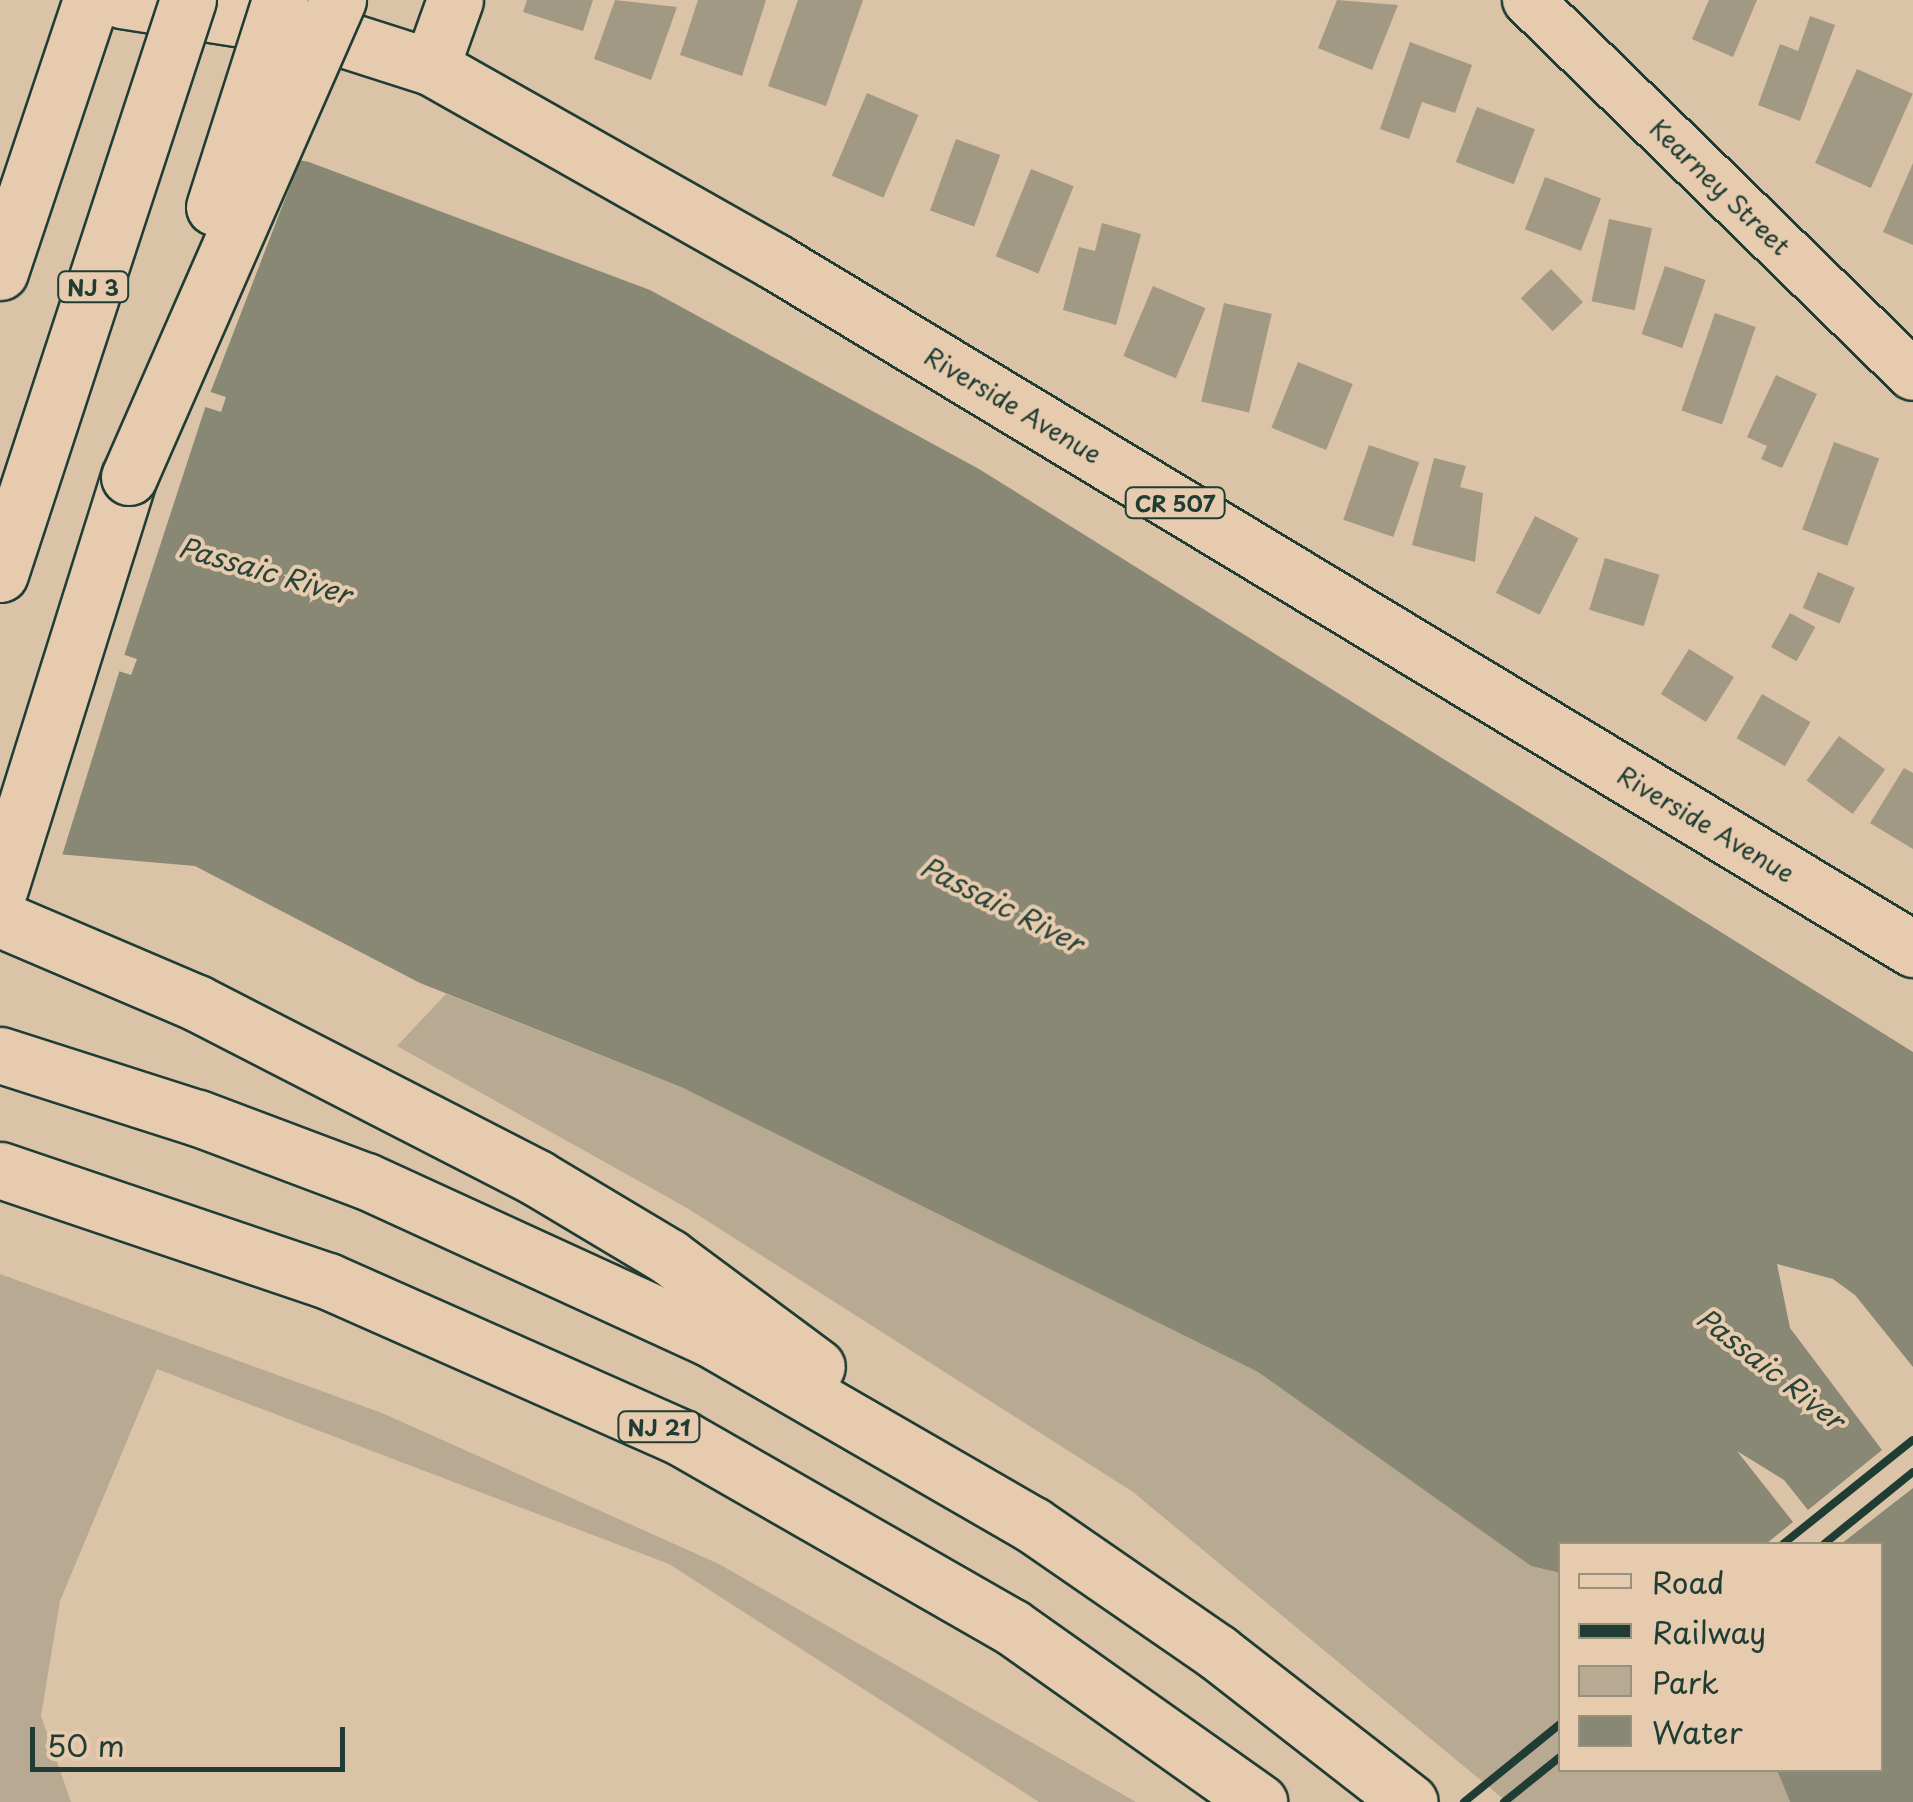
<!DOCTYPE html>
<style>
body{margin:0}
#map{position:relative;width:1913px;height:1802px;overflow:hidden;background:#dbc3a7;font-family:"Playpen Sans",sans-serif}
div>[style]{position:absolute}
.green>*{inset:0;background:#b8a992}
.water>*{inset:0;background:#898874}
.pier>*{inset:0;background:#dbc3a7}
.building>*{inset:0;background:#a19983;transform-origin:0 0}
.roads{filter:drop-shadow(2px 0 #1f3d34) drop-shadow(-2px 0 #1f3d34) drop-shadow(0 2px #1f3d34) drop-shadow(0 -2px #1f3d34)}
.minor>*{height:50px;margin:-25px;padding:0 25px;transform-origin:25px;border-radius:25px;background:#e7cbae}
.major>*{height:55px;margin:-27.5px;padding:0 27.5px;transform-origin:27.5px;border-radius:27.5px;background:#e7cbae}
.highway>*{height:55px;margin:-27.5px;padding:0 27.5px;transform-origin:27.5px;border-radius:27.5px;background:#e7cbae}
.rail>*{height:8px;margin:-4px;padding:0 4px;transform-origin:4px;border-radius:4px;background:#1f3d34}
.bridges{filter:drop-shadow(2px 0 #1f3d34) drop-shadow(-2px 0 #1f3d34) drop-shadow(0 2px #1f3d34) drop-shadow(0 -2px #1f3d34)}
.highway-bridge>*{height:55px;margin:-27.5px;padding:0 27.5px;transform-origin:27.5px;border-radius:27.5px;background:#e7cbae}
span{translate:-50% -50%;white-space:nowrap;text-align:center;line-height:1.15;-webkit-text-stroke:8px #e7cbae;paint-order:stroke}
.shield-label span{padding:2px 8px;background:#e7cbae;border:2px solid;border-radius:8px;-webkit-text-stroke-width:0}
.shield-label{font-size:22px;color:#1f3d34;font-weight:700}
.street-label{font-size:25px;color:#1f3d34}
.water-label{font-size:28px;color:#2a443a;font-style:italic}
.legend{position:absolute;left:1558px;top:1542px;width:325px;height:230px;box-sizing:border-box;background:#e7cbae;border:2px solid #97927d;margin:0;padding:12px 18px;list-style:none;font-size:30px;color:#1f3d34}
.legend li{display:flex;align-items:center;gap:20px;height:50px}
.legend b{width:50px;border:2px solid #97927d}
.scale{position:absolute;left:30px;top:1727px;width:315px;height:45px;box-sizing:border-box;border:5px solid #1f3d34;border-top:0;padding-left:12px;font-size:30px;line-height:35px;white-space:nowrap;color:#1f3d34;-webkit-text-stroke:8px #e7cbae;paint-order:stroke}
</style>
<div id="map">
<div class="green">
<div style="clip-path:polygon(446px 994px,681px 1087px,1258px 1372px,1531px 1566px,1560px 1573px,1560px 1770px,1777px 1770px,1790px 1802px,1507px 1802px,1133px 1492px,687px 1208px,397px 1046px)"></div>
<div style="clip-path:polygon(0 1274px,382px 1413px,719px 1564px,1136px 1802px,1039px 1802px,669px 1564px,157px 1369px,60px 1601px,41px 1716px,71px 1802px,0 1802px)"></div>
</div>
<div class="water">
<div style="clip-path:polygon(0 103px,309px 162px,650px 290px,979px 469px,1913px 1052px,1913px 1802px,1790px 1802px,1777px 1770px,1880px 1770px,1880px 1544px,1560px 1544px,1560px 1573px,1531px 1566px,1258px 1372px,681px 1087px,420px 983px,195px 866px,0 849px,0 633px,131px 675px,137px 659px,0 614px,0 341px,221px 412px,226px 397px,0 323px)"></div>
</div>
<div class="pier">
<div style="clip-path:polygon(0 98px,302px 155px,209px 396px,0 328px)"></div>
<div style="clip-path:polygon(0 336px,207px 402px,123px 659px,0 620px)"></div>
<div style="clip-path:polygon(0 628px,121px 666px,61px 859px,0 854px)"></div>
<div style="clip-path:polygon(1777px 1264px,1833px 1279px,1855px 1295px,1913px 1367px,1913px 1488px,1841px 1544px,1766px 1544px,1793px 1522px,1737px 1451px,1784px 1480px,1808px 1510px,1882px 1450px,1790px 1328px)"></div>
</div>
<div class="building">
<div style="clip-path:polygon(527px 0,593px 0,583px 31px,523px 12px)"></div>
<div style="clip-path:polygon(615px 0,677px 7px,651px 80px,594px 59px)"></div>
<div style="clip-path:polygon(698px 0,766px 0,742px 76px,680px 55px)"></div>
<div style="clip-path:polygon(798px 0,863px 0,826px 106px,768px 86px)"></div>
<div style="clip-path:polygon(1337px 0,1398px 5px,1372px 70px,1318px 48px)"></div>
<div style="clip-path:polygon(1709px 0,1757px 0,1733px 57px,1692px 39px)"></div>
<div style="clip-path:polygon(1810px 16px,1835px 25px,1800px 121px,1758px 105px,1780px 44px,1798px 51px)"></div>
<div style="clip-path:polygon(1410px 42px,1472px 65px,1455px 113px,1422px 102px,1409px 139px,1380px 129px)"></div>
<div style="left:1857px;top:69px;width:61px;height:103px;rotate:24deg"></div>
<div style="left:867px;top:93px;width:56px;height:90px;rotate:23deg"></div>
<div style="left:1477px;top:107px;width:62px;height:59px;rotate:21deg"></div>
<div style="left:956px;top:139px;width:47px;height:76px;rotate:20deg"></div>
<div style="clip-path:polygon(1913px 163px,1913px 245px,1883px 232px)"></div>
<div style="left:1031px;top:169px;width:46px;height:94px;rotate:22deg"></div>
<div style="left:1545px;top:177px;width:60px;height:56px;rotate:21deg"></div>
<div style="left:1609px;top:219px;width:44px;height:84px;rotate:12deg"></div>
<div style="clip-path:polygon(1102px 223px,1141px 234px,1116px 325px,1063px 310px,1079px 247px,1095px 251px)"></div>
<div style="left:1665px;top:266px;width:43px;height:72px;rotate:19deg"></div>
<div style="left:1551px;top:269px;width:46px;height:42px;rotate:46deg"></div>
<div style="left:1153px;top:286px;width:57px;height:76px;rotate:23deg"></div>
<div style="left:1224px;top:303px;width:49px;height:101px;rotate:13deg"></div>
<div style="left:1715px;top:313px;width:43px;height:103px;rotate:19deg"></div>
<div style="left:1298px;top:362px;width:59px;height:71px;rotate:22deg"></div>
<div style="clip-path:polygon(1776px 375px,1817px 394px,1782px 468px,1761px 459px,1767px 446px,1747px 437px)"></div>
<div style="left:1834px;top:442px;width:48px;height:93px;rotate:20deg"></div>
<div style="left:1369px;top:445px;width:53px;height:79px;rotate:19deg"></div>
<div style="clip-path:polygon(1434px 458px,1466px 466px,1460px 487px,1483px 493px,1475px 562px,1412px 545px)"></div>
<div style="left:1535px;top:516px;width:49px;height:86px;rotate:27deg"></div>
<div style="left:1605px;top:558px;width:57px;height:54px;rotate:17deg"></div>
<div style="left:1818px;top:572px;width:40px;height:39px;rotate:23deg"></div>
<div style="left:1790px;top:613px;width:29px;height:39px;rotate:29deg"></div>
<div style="left:1689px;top:649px;width:53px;height:53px;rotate:32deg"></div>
<div style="left:1762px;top:694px;width:56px;height:51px;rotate:30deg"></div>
<div style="left:1839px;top:736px;width:57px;height:55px;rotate:36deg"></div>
<div style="clip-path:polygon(1904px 768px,1913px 773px,1913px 849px,1870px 823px)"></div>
</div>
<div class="roads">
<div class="minor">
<div style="left:1528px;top:0;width:537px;rotate:44.25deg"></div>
</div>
<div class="major">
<div style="left:121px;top:0;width:199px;rotate:8.9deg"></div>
<div style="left:318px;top:31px;width:119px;rotate:17.7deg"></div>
<div style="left:431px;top:67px;width:394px;rotate:29.5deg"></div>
<div style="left:774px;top:261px;width:1331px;rotate:31.13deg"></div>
<div style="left:431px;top:67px;width:71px;rotate:-70.3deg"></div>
</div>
<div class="highway">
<div style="left:0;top:272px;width:287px;rotate:-71.5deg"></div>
<div style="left:0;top:888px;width:431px;rotate:-72.6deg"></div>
<div style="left:0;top:919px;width:214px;rotate:23.1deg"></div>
<div style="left:197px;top:1003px;width:382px;rotate:27.2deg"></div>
<div style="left:537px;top:1178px;width:154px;rotate:30.9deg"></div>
<div style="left:669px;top:1257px;width:184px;rotate:36.6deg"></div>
<div style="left:0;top:1055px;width:208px;rotate:17.7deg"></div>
<div style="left:198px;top:1118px;width:179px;rotate:20.6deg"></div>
<div style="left:366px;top:1181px;width:377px;rotate:24.6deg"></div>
<div style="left:709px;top:1338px;width:374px;rotate:30deg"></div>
<div style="left:1033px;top:1525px;width:224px;rotate:34.6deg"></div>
<div style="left:1217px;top:1652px;width:244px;rotate:37.9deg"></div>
<div style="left:0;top:1170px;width:346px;rotate:18.7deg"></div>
<div style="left:328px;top:1281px;width:387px;rotate:23.9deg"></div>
<div style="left:682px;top:1438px;width:380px;rotate:29.8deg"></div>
<div style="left:1012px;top:1627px;width:303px;rotate:35.3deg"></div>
</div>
</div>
<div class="rail">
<div style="left:1783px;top:1544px;width:166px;rotate:-38.7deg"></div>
<div style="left:1824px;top:1544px;width:114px;rotate:-39deg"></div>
<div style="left:1464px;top:1802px;width:124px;rotate:-39.1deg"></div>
<div style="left:1504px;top:1802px;width:72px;rotate:-38.8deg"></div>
</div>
<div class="bridges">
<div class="highway-bridge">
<div style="left:214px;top:207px;width:217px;rotate:-72.3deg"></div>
<div style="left:129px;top:477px;width:521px;rotate:-66.34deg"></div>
<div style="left:0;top:574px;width:604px;rotate:-71.87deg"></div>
</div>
</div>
<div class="shield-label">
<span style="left:93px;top:287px">NJ 3</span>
<span style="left:1175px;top:503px">CR 507</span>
<span style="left:659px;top:1427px">NJ 21</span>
</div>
<div class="street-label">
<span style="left:1720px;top:187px;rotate:44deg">Kearney Street</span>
<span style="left:1013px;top:405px;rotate:31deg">Riverside Avenue</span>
<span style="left:1706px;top:824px;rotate:31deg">Riverside Avenue</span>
</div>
<div class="water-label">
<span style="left:265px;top:570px;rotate:16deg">Passaic River</span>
<span style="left:1002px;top:904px;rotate:27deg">Passaic River</span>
<span style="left:1771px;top:1368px;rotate:38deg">Passaic River</span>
</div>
<ul class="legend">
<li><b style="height:12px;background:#e7cbae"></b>Road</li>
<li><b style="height:12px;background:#1f3d34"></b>Railway</li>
<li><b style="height:28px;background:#b8a992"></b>Park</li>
<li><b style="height:28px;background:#898874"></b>Water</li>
</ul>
<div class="scale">50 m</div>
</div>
